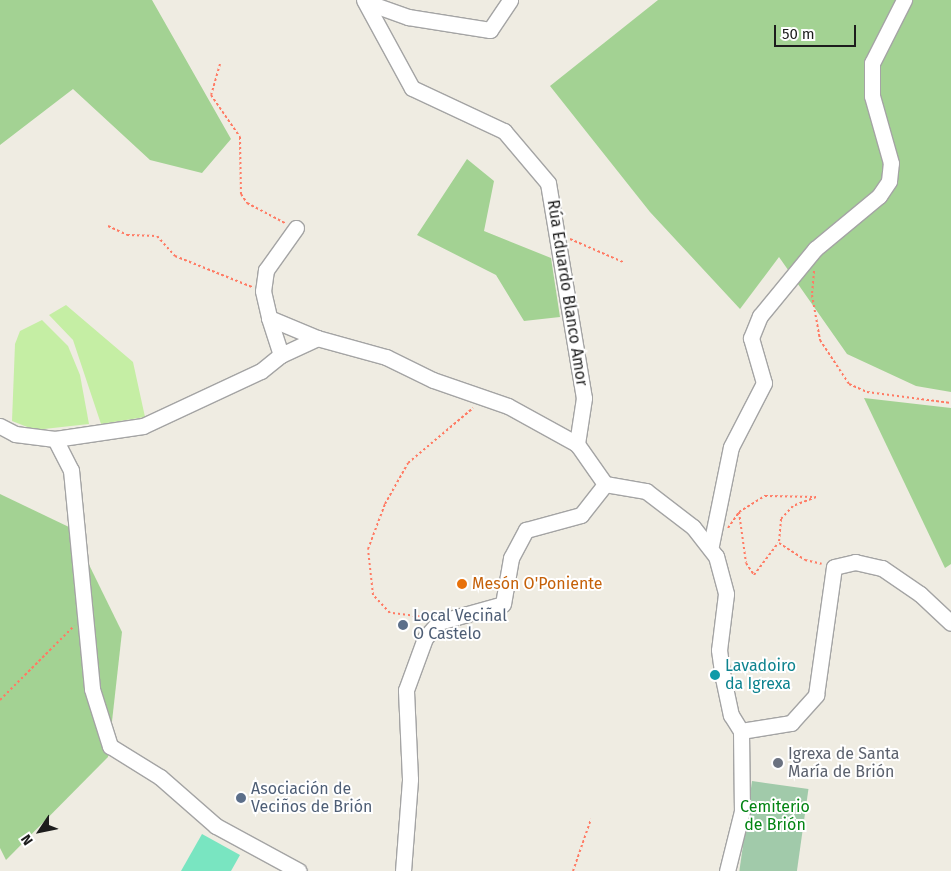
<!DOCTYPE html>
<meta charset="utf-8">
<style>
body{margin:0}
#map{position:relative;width:951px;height:871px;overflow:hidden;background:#efece2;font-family:"Fira Sans",sans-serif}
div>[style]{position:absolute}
.grass>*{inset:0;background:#c5eea4}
.forest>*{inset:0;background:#a3d293}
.cemetery>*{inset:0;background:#a1caaa;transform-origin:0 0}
.pitch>*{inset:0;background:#79e5c1}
.path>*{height:2px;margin-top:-1px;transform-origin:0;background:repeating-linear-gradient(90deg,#ff7b64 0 2.5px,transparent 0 5px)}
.roads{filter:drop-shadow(1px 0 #a4a4a4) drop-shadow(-1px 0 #a4a4a4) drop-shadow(0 1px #a4a4a4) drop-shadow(0 -1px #a4a4a4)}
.minor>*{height:15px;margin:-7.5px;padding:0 7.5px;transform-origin:7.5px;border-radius:7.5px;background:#fff}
.dots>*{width:14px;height:14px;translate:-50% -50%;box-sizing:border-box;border:2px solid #fff;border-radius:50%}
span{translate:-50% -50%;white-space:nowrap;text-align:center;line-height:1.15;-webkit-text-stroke:4px #fff;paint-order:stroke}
.street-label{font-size:16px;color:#1d1d1d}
.food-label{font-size:16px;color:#c56008}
.left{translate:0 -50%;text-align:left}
.service-label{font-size:16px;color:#4e5e75}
.culture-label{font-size:16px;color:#0d838f}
.worship-label{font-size:16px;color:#5b616d}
.park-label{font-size:16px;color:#028413}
.north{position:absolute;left:15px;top:806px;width:50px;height:50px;-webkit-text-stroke:4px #fff;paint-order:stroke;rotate:236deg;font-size:14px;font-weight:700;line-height:20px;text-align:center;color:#1d1d1d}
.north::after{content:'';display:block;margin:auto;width:18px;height:22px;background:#1d1d1d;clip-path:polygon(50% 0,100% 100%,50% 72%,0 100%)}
.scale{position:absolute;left:774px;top:25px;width:82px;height:22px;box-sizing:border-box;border:2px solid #1d1d1d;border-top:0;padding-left:6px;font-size:15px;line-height:18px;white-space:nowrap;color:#1d1d1d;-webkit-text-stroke:4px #fff;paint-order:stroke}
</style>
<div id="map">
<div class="grass">
<div style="clip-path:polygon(66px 305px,133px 362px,145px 417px,101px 424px,73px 340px,49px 315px)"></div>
<div style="clip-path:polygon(42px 320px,68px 346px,80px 375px,89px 424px,35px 430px,12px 421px,15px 344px,20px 331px)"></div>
</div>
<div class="forest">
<div style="clip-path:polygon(0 0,152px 0,231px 139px,202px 173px,150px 160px,73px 89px,0 145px)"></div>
<div style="clip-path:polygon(658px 0,951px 0,951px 392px,916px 386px,847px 354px,779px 257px,740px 309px,650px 212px,550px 86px)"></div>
<div style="clip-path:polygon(467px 159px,494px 181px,484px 231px,551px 258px,560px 317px,524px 321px,496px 275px,417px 235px)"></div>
<div style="clip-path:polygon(864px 398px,951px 408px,951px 564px,945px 568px)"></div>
<div style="clip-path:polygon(0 494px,71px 528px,122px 632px,108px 757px,6px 860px,0 848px)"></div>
</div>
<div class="cemetery">
<div style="left:752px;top:781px;width:57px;height:91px;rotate:8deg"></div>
</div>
<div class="pitch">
<div style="clip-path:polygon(202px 834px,240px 855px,231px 871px,181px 871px)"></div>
</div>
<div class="path">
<div style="left:220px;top:64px;width:32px;rotate:106deg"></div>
<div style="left:211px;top:95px;width:51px;rotate:55.4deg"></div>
<div style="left:240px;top:137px;width:57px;rotate:89deg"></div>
<div style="left:241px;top:194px;width:11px;rotate:56deg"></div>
<div style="left:247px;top:203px;width:43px;rotate:27.8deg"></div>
<div style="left:108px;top:226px;width:21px;rotate:25deg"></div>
<div style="left:127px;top:235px;width:30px;rotate:2deg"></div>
<div style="left:157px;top:236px;width:27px;rotate:48deg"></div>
<div style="left:175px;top:256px;width:83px;rotate:21.9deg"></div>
<div style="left:570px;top:239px;width:58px;rotate:23.5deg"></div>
<div style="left:814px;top:271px;width:24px;rotate:95deg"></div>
<div style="left:812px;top:295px;width:46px;rotate:79.9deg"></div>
<div style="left:820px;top:340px;width:53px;rotate:56.6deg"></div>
<div style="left:849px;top:384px;width:20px;rotate:24deg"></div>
<div style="left:867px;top:392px;width:85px;rotate:7.5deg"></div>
<div style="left:739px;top:512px;width:51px;rotate:82.2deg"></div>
<div style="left:746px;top:563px;width:14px;rotate:56deg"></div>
<div style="left:754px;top:575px;width:40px;rotate:-53deg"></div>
<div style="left:728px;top:528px;width:19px;rotate:-55deg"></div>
<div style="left:739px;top:512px;width:31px;rotate:-32deg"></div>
<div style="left:765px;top:496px;width:51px;rotate:1.1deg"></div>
<div style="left:816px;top:497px;width:25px;rotate:159deg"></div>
<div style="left:793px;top:506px;width:18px;rotate:133deg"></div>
<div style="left:781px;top:519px;width:24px;rotate:95deg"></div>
<div style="left:779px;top:543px;width:31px;rotate:33deg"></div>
<div style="left:805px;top:560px;width:17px;rotate:13deg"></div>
<div style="left:425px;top:617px;width:35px;rotate:-173deg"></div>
<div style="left:390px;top:613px;width:25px;rotate:-133deg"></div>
<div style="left:373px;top:595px;width:46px;rotate:-96.2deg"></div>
<div style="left:368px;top:549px;width:48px;rotate:-69.3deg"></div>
<div style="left:385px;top:504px;width:47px;rotate:-60.7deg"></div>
<div style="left:408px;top:463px;width:85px;rotate:-40.2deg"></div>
<div style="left:0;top:700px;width:105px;rotate:-45deg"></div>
<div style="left:573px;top:871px;width:55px;rotate:-70.9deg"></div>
</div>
<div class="roads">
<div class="minor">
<div style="left:364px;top:0;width:100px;rotate:61.4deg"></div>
<div style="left:412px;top:88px;width:102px;rotate:25.1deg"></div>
<div style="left:504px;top:131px;width:68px;rotate:49.8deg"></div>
<div style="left:548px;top:183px;width:218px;rotate:80.5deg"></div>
<div style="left:584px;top:398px;width:47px;rotate:98.7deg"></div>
<div style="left:577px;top:444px;width:49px;rotate:55deg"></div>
<div style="left:366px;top:2px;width:45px;rotate:19.7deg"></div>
<div style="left:408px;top:17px;width:83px;rotate:9deg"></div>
<div style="left:490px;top:30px;width:36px;rotate:-56deg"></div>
<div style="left:296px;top:228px;width:52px;rotate:125.5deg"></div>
<div style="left:266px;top:270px;width:21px;rotate:98deg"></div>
<div style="left:263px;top:291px;width:28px;rotate:77deg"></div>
<div style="left:269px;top:318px;width:52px;rotate:22.6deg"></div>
<div style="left:269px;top:318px;width:39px;rotate:72deg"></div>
<div style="left:0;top:426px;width:17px;rotate:28deg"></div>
<div style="left:15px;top:434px;width:40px;rotate:7.1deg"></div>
<div style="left:55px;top:439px;width:35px;rotate:63deg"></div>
<div style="left:71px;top:470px;width:220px;rotate:84.5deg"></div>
<div style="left:92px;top:689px;width:60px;rotate:72.5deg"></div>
<div style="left:110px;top:746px;width:59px;rotate:31.8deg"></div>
<div style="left:160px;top:777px;width:74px;rotate:41.2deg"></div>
<div style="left:216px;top:826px;width:94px;rotate:28.5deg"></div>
<div style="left:55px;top:439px;width:89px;rotate:-8.4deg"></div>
<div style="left:143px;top:426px;width:130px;rotate:-25deg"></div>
<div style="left:261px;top:371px;width:26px;rotate:-39deg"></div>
<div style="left:281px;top:355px;width:40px;rotate:-25deg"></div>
<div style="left:317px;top:338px;width:72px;rotate:15.4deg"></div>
<div style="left:386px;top:357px;width:52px;rotate:26.1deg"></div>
<div style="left:433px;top:380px;width:79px;rotate:19.1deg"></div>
<div style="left:508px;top:406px;width:79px;rotate:28.8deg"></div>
<div style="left:605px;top:484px;width:42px;rotate:9.7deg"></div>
<div style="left:646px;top:491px;width:59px;rotate:37.5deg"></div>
<div style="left:693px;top:527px;width:37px;rotate:52deg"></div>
<div style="left:716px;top:556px;width:39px;rotate:75deg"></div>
<div style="left:726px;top:594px;width:56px;rotate:97.1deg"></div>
<div style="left:719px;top:650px;width:28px;rotate:82deg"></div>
<div style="left:723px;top:678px;width:38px;rotate:78deg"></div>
<div style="left:731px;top:715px;width:19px;rotate:58deg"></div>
<div style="left:741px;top:731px;width:80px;rotate:89.3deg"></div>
<div style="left:742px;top:811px;width:62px;rotate:104deg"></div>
<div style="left:711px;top:545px;width:100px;rotate:-78.5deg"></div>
<div style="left:731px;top:447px;width:72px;rotate:-62.7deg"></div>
<div style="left:764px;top:383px;width:47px;rotate:-106.1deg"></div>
<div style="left:751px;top:338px;width:24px;rotate:-68deg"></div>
<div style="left:760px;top:316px;width:87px;rotate:-50.6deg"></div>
<div style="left:815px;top:249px;width:83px;rotate:-39.6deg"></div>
<div style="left:879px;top:196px;width:18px;rotate:-56deg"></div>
<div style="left:889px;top:181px;width:18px;rotate:-84deg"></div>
<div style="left:891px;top:163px;width:70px;rotate:-105.8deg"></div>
<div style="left:872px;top:96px;width:33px;rotate:-90deg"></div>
<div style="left:872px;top:63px;width:71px;rotate:-63.1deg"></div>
<div style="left:741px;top:731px;width:51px;rotate:-9.1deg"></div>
<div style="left:791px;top:723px;width:38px;rotate:-48deg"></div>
<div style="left:816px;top:695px;width:129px;rotate:-82deg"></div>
<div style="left:834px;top:567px;width:22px;rotate:-13deg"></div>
<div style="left:855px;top:562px;width:28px;rotate:13deg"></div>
<div style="left:882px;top:568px;width:46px;rotate:34.4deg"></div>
<div style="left:920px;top:594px;width:42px;rotate:43.1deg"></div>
<div style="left:403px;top:871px;width:92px;rotate:-85.6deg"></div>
<div style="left:410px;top:779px;width:89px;rotate:-92.6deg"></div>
<div style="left:406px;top:690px;width:55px;rotate:-69.9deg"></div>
<div style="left:425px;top:638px;width:21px;rotate:-49deg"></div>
<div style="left:439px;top:622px;width:66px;rotate:-15.7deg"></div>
<div style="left:503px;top:604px;width:47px;rotate:-80.1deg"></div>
<div style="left:511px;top:558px;width:32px;rotate:-62deg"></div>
<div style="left:526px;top:530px;width:57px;rotate:-15.3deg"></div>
<div style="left:581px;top:515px;width:39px;rotate:-52deg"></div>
</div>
</div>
<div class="dots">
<div style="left:462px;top:584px;background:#e8710a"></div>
<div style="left:403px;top:625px;background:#5c6f8a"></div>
<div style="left:715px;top:675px;background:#0f9aa8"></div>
<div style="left:778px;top:763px;background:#6b7280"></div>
<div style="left:241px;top:798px;background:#5c6f8a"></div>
</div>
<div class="street-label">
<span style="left:567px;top:293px;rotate:81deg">Rúa Eduardo Blanco Amor</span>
</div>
<div class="food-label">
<span class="left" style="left:472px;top:584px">Mesón O'Poniente</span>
</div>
<div class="service-label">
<span class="left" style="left:413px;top:625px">Local Veciñal<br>O Castelo</span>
<span class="left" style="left:251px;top:798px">Asociación de<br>Veciños de Brión</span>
</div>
<div class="culture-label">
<span class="left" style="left:725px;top:675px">Lavadoiro<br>da Igrexa</span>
</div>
<div class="worship-label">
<span class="left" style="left:788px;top:763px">Igrexa de Santa<br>María de Brión</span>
</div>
<div class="park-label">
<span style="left:775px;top:816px">Cemiterio<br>de Brión</span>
</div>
<div class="north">N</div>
<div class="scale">50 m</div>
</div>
